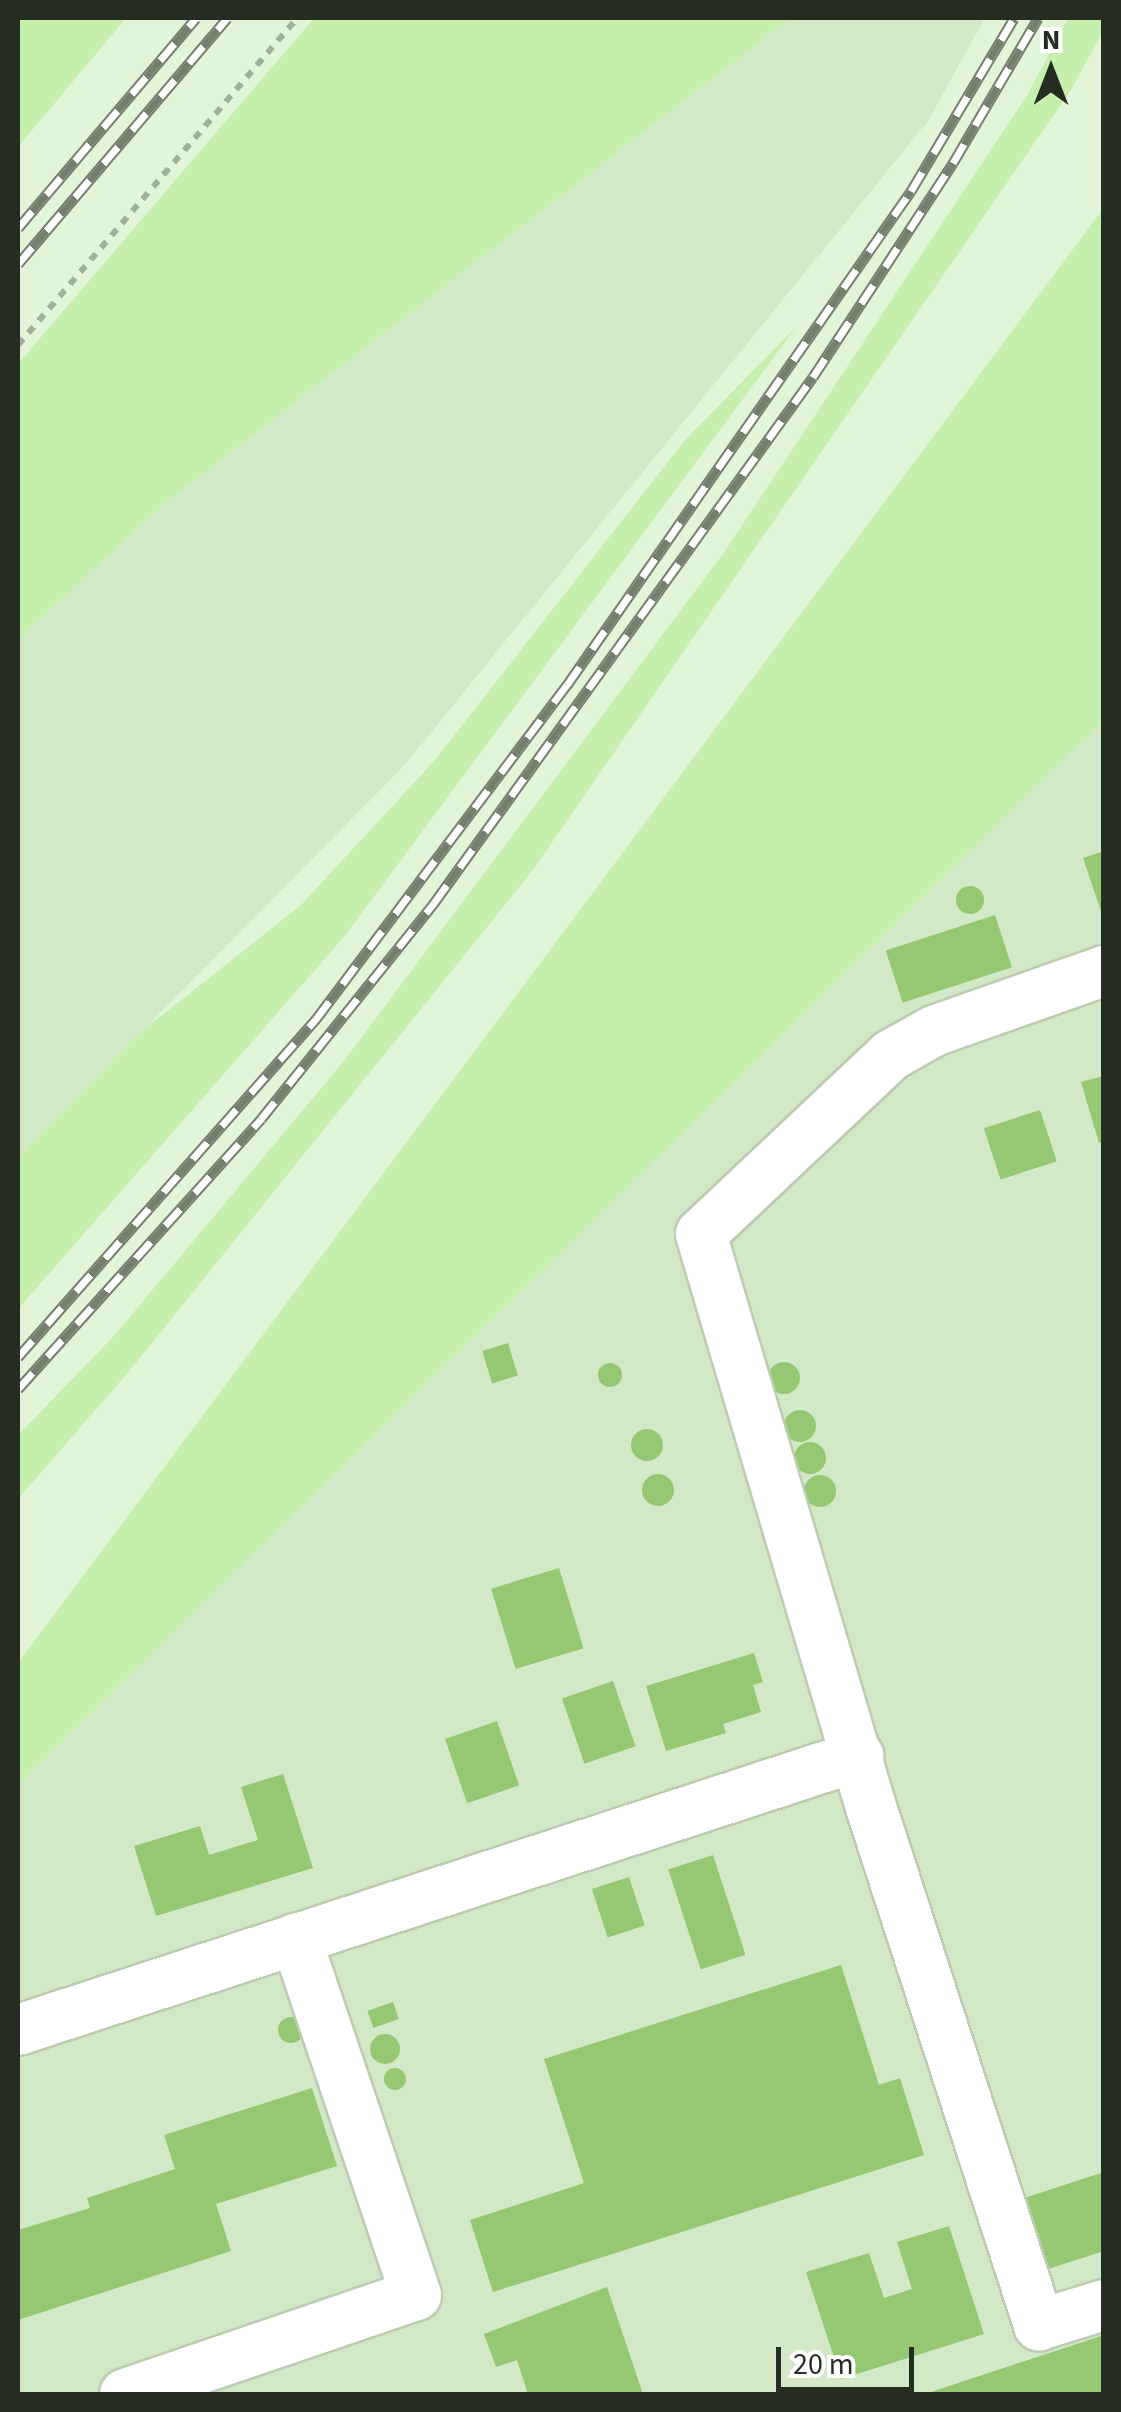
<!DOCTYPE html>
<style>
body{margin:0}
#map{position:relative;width:1121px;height:2412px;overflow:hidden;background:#e3f5d8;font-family:"Source Sans 3",sans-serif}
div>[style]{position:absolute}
.built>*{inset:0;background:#d3e8c6}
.green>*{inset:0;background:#c6eeac}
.building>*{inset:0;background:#96c772;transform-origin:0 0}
.round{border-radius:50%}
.path>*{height:6px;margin-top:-3px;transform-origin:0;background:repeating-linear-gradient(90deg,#a1b099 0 8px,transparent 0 16px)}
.roads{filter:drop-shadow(2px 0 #bbccb1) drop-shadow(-2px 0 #bbccb1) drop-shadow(0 2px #bbccb1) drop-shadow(0 -2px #bbccb1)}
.minor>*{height:50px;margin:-25px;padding:0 25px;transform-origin:25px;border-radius:25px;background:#fff}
.rail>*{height:11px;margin-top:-5.5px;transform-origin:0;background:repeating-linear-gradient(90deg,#fff 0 22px,#747f6d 0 44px);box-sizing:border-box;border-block:2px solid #747f6d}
span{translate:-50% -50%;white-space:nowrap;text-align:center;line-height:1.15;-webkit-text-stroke:8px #fff;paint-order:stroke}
.frame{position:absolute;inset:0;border:20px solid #252c21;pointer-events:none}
.north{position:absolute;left:1001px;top:20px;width:100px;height:100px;-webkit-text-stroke:8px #fff;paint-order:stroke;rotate:0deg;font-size:28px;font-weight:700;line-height:40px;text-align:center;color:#252c21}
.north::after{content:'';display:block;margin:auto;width:35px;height:45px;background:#252c21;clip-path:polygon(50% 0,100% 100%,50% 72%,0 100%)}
.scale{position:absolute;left:776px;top:2347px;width:138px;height:45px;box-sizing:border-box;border:5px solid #252c21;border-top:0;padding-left:12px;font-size:30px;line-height:35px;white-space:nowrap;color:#252c21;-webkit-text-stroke:8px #fff;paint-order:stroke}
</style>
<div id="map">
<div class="built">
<div style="clip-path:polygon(791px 18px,985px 18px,928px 121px,403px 767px,18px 1157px,18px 640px,163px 505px)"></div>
<div style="clip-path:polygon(1103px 721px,1103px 2394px,18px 2394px,18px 1785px)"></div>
</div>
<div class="green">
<div style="clip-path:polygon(18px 18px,126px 18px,18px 147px)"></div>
<div style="clip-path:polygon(314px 18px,791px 18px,163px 505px,18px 640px,18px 364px)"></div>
<div style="clip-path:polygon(1068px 18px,1104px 18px,1103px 31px,1071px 90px,533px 870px,131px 1369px,18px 1499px,18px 1435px,113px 1337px,344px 1061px,725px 551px,1028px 94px)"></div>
<div style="clip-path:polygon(1103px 209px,1103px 721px,18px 1785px,18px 1663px)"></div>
<div style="clip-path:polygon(797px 326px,344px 937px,18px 1309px,18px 1157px,138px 1034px,300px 906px,435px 760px,685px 440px)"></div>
</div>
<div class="building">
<div style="clip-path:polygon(1104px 851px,1104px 917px,1103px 917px,1083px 858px)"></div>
<div class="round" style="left:956px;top:886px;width:28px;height:28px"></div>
<div style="left:995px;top:915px;width:55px;height:115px;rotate:72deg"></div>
<div style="clip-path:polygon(1104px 1076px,1104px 1141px,1099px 1143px,1081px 1082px)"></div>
<div style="left:1040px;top:1110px;width:54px;height:59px;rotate:72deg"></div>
<div style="left:508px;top:1343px;width:34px;height:27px;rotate:73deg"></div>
<div class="round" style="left:768px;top:1362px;width:32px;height:32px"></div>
<div class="round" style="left:598px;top:1363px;width:24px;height:24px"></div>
<div class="round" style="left:784px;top:1410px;width:32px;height:32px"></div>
<div class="round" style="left:631px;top:1429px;width:32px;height:32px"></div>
<div class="round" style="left:794px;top:1442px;width:32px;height:32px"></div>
<div class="round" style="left:642px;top:1474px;width:32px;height:32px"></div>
<div class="round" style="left:804px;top:1475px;width:32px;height:32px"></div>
<div style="left:559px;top:1568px;width:84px;height:71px;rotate:73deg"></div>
<div style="clip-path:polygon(754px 1653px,763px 1682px,753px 1685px,761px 1712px,723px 1724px,726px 1733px,666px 1751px,646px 1686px)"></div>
<div style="left:613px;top:1681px;width:69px;height:54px;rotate:71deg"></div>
<div style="left:497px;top:1721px;width:68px;height:55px;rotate:71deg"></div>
<div style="clip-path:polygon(283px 1774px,313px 1868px,156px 1916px,134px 1846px,200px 1826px,209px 1855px,258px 1840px,241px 1787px)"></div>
<div style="left:713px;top:1855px;width:105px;height:47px;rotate:72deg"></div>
<div style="left:629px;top:1877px;width:51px;height:39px;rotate:72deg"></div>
<div style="clip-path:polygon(841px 1965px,879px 2085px,900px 2078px,924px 2155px,493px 2292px,470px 2220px,584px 2183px,544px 2059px)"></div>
<div style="left:393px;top:2002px;width:18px;height:27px;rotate:71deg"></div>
<div class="round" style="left:278px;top:2017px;width:26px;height:26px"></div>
<div class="round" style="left:370px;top:2034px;width:30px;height:30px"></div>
<div class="round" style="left:384px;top:2068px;width:22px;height:22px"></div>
<div style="clip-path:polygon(312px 2088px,337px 2166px,216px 2204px,231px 2251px,18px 2320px,18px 2230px,90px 2208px,87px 2198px,175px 2169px,164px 2135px)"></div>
<div style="clip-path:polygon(1104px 2172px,1104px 2251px,1039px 2272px,1015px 2201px)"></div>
<div style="clip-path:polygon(949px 2226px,984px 2334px,841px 2379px,806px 2272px,869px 2253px,884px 2298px,912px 2289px,897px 2242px)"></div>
<div style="clip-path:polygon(607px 2287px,643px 2394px,528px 2394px,517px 2360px,496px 2367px,484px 2334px)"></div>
<div style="clip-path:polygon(1104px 2335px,1104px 2394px,925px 2394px)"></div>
</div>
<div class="path">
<div style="left:18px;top:345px;width:430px;rotate:-49.5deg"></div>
</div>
<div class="roads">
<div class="minor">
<div style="left:1104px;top:971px;width:180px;rotate:160.6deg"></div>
<div style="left:934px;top:1031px;width:49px;rotate:150.8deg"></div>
<div style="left:891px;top:1055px;width:261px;rotate:136.7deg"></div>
<div style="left:701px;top:1234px;width:598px;rotate:73.48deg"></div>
<div style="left:871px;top:1807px;width:545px;rotate:72.03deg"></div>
<div style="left:1039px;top:2325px;width:68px;rotate:-17.1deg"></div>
<div style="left:18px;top:2030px;width:884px;rotate:-18.07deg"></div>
<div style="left:125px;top:2394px;width:307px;rotate:-18.8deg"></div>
<div style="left:416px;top:2295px;width:376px;rotate:-108.6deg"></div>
</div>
</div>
<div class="rail">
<div style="left:18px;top:228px;width:275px;rotate:-49.7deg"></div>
<div style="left:18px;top:264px;width:323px;rotate:-49.6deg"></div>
<div style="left:18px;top:1357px;width:451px;rotate:-48.6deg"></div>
<div style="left:316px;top:1019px;width:418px;rotate:-53.1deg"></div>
<div style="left:567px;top:685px;width:602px;rotate:-55.15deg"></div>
<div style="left:911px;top:191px;width:201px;rotate:-59.2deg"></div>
<div style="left:18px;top:1389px;width:363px;rotate:-48deg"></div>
<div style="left:261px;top:1119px;width:277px;rotate:-51.3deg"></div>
<div style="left:434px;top:903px;width:648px;rotate:-54.23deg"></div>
<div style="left:813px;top:377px;width:256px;rotate:-56.8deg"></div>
<div style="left:953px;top:163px;width:168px;rotate:-59.6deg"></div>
</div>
<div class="frame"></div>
<div class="north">N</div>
<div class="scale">20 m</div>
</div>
